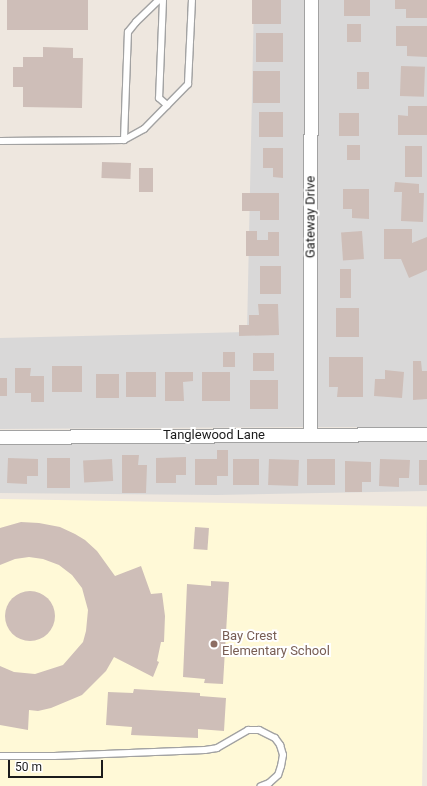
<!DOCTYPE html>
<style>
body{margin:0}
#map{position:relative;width:427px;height:786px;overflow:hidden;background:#eee7df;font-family:Roboto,sans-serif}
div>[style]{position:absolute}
.residential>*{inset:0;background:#d9d8d8;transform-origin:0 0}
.education>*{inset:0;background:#fff9d7;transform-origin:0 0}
.building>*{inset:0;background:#cebeb8;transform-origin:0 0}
.round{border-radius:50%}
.roads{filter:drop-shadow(1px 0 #a2a2a2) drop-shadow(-1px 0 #a2a2a2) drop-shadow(0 1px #a2a2a2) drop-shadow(0 -1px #a2a2a2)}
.service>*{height:6px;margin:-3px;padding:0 3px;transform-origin:3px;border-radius:3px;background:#fff}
.minor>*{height:13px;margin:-6.5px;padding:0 6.5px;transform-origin:6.5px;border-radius:6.5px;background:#fff}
.dots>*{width:11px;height:11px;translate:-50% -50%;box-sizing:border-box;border:2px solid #fff;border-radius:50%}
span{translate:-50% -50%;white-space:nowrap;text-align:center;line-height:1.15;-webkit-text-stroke:4px #fff;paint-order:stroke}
.street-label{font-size:13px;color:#1b1b1b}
.education-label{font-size:13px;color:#785e54}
.left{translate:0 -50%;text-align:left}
.scale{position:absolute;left:8px;top:760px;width:95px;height:18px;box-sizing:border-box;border:2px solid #1b1b1b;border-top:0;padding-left:5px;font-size:12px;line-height:14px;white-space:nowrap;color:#1b1b1b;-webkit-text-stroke:3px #fff;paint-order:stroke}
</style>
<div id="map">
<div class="residential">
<div style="clip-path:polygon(254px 0,305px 0,303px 427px,0 429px,0 338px,247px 332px)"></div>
<div style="left:318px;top:0;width:109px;height:427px"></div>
<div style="clip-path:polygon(427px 441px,427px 491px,216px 495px,0 493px,0 444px)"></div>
</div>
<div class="education">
<div style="left:0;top:499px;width:427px;height:287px;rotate:1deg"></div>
</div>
<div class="building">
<div style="left:7px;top:0;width:81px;height:30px"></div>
<div style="left:252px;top:0;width:29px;height:24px"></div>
<div style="left:344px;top:0;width:26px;height:16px"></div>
<div style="clip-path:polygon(395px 0,427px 0,427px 18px,406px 18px,406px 9px,395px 9px)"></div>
<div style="left:361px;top:24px;width:18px;height:14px;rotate:90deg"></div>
<div style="clip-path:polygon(396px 26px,427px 26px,427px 57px,407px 56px,407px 46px,396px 46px)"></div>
<div style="left:256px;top:33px;width:27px;height:29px"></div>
<div style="clip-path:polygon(43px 47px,73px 48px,73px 58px,83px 58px,82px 108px,23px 107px,23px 87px,13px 87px,13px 67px,23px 67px,23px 57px,43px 57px)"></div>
<div style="left:401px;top:66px;width:24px;height:30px;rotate:2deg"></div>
<div style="left:253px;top:71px;width:27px;height:32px"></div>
<div style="left:357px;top:72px;width:12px;height:17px"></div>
<div style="clip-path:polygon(408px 106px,427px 106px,427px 135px,398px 135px,398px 115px,408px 116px)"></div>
<div style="left:259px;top:112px;width:24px;height:25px"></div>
<div style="left:339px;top:113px;width:20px;height:23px"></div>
<div style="left:347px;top:145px;width:13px;height:15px"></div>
<div style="left:405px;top:146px;width:17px;height:31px"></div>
<div style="clip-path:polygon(263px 148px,283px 148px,283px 178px,273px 177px,273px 168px,263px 168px)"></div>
<div style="left:102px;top:162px;width:29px;height:16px;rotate:2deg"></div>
<div style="left:139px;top:168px;width:14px;height:24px"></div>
<div style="clip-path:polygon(395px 182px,419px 184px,419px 193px,424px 193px,423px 222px,401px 221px,402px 192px,394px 192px)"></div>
<div style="clip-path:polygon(343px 189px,369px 189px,369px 219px,352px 218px,352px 209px,343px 209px)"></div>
<div style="clip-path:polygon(242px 193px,279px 193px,279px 220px,260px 220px,260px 211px,242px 211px)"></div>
<div style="clip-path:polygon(384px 229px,412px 229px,412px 243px,427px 237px,427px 270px,409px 278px,401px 259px,384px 259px)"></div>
<div style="clip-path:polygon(246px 231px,257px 231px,257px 240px,268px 240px,268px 232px,279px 232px,279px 256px,246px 256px)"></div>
<div style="left:362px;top:231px;width:28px;height:21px;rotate:86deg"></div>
<div style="left:260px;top:266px;width:21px;height:28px"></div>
<div style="left:340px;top:269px;width:11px;height:29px"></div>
<div style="clip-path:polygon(258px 304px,278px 304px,279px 335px,239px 336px,239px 325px,249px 325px,249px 315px,259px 315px)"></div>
<div style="left:336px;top:308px;width:23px;height:29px"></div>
<div style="left:223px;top:352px;width:12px;height:15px"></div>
<div style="left:253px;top:353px;width:21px;height:18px"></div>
<div style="clip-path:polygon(329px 357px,363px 357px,363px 397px,337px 397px,338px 387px,329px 387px)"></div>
<div style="clip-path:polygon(413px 361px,421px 361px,422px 371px,427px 371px,427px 399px,413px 400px)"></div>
<div style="left:52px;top:366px;width:30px;height:26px"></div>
<div style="clip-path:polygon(15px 368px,31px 368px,30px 376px,44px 376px,44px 402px,31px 402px,31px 393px,15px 393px)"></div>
<div style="clip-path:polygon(385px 370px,404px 372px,402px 398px,374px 396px,375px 379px,385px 379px)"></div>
<div style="left:126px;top:372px;width:30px;height:25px"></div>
<div style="clip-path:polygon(165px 372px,193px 372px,193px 381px,183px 382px,184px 401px,165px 401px)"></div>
<div style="left:202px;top:372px;width:28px;height:29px"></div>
<div style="left:96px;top:374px;width:23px;height:24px"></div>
<div style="left:0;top:378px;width:7px;height:18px"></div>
<div style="left:250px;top:380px;width:28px;height:29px"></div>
<div style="clip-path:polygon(217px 450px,228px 450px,228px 476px,217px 476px,217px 485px,195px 485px,195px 459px,217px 459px)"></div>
<div style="clip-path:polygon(122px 455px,139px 455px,138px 465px,147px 465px,146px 493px,122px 493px)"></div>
<div style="clip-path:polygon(186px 457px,186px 475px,176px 475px,176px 483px,156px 483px,156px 458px)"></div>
<div style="clip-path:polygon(8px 458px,38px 459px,38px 476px,27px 476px,27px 484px,7px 483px)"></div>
<div style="left:47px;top:458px;width:23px;height:30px"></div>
<div style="left:112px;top:459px;width:22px;height:29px;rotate:87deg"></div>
<div style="left:233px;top:459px;width:26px;height:26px"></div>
<div style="left:269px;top:459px;width:30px;height:26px;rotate:2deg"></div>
<div style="left:307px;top:459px;width:28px;height:26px"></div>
<div style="clip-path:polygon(380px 459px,410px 460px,409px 478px,399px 478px,399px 487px,379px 486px)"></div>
<div style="left:419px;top:460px;width:8px;height:25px"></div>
<div style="clip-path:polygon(345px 461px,371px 462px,371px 482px,362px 482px,362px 492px,345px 492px)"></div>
<div style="clip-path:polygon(21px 522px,39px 523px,60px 527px,75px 534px,85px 540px,97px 551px,115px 576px,141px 566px,151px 594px,162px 593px,165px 616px,164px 642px,161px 642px,157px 661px,159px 662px,153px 677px,114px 657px,106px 671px,82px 695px,51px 708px,38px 711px,29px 710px,28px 730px,0 725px,0 666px,14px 672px,35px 674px,63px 665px,83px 642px,86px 631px,88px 610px,82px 588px,72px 575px,59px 565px,43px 559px,29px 557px,15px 559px,0 565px,0 528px)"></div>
<div style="left:195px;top:527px;width:14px;height:22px;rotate:4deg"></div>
<div style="clip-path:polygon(211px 581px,229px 582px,223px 684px,204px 683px,205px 679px,183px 677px,187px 584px,211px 586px)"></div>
<div class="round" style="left:5px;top:591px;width:50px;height:50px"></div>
<div style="clip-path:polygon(134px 689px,200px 693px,200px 696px,226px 698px,224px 731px,198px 729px,198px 738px,131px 735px,132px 727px,106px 725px,108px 692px,133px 693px)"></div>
</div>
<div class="roads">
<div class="service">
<div style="left:163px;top:0;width:98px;rotate:92.3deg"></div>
<div style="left:159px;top:98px;width:11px;rotate:41deg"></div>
<div style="left:124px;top:140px;width:108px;rotate:-87.9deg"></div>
<div style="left:128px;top:32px;width:13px;rotate:-51deg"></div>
<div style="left:136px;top:22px;width:32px;rotate:-44deg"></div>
<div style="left:0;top:141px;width:124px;rotate:-0.5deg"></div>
<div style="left:124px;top:140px;width:23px;rotate:-29deg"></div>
<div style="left:144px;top:129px;width:63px;rotate:-45.6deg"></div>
<div style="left:188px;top:84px;width:84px;rotate:-87.3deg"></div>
<div style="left:0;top:756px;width:54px"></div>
<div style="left:54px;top:756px;width:151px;rotate:-2.3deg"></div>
<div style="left:205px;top:750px;width:12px;rotate:-9deg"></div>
<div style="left:217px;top:748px;width:36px;rotate:-30deg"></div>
<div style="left:248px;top:730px;width:11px"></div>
<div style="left:259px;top:730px;width:18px;rotate:27deg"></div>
<div style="left:275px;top:738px;width:9px;rotate:54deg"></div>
<div style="left:280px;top:745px;width:10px;rotate:73deg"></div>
<div style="left:283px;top:755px;width:11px;rotate:100deg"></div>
<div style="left:281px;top:766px;width:9px;rotate:108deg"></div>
<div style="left:278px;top:775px;width:12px;rotate:138deg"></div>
<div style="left:269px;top:783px;width:9px;rotate:159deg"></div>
</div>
<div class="minor">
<div style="left:310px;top:435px;width:435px;rotate:-89.9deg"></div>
<div style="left:0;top:437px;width:427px;rotate:-0.4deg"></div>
</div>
</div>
<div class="dots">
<div style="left:214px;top:644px;background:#8d6e63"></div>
</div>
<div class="street-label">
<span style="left:311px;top:217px;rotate:-90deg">Gateway Drive</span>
<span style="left:214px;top:435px">Tanglewood Lane</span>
</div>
<div class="education-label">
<span class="left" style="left:222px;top:644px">Bay Crest<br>Elementary School</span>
</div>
<div class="scale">50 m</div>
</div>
